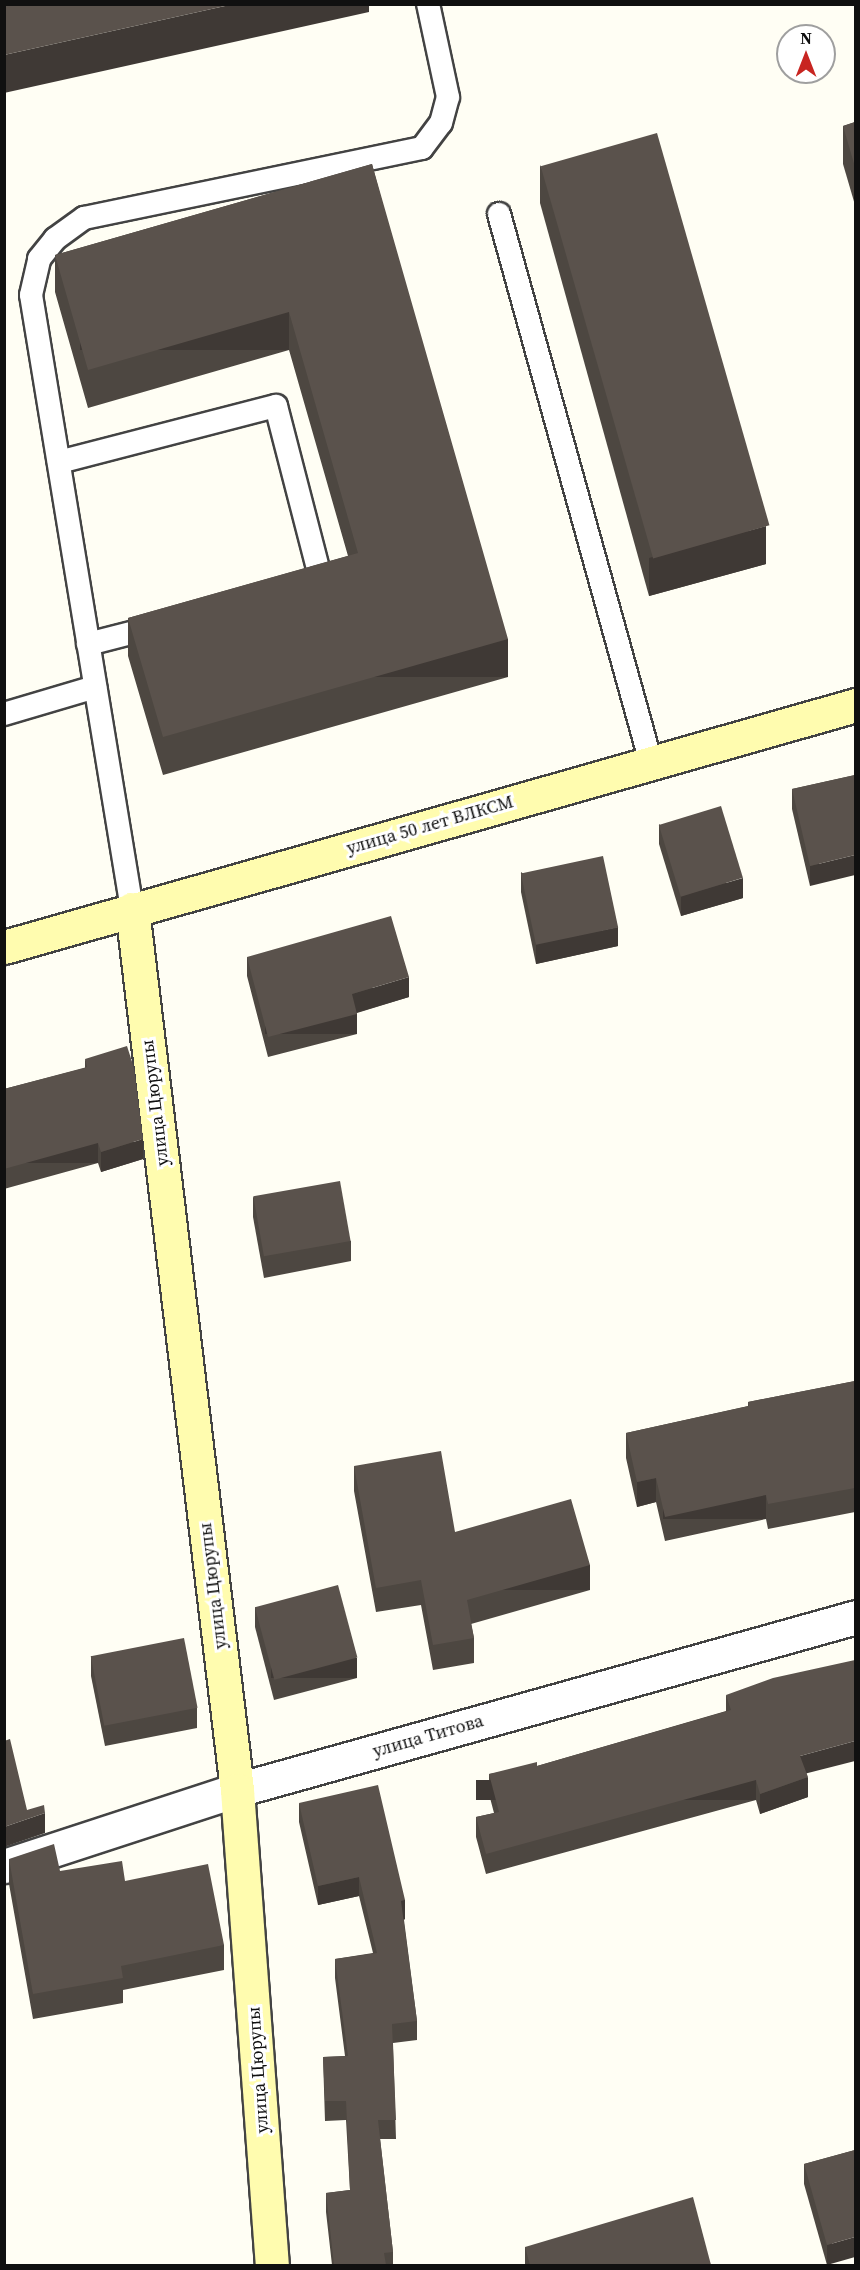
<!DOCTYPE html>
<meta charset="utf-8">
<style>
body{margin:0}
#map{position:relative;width:860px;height:2270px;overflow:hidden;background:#fffef4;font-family:"Source Serif 4",serif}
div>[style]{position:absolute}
.roads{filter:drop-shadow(2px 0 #434343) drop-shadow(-2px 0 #434343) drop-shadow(0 2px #434343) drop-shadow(0 -2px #434343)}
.lane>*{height:22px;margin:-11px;padding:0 11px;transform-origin:11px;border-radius:11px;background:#fff}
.street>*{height:33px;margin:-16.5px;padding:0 16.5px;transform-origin:16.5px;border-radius:16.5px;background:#fff}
.secondary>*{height:33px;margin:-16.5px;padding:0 16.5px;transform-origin:16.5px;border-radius:16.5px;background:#fffcaf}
.wall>*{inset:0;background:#4d4741}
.shaded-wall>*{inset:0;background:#3f3935;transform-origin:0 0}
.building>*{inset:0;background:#5a524c;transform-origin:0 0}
span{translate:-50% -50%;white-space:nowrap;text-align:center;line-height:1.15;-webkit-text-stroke:6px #fff;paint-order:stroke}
.street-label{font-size:18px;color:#101010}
.frame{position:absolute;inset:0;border:6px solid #101010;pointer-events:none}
.north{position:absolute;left:776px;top:24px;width:60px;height:60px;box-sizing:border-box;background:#fff;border:2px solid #9f9f9f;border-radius:50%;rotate:0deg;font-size:16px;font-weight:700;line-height:24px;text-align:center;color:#101010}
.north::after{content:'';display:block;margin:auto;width:21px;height:27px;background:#c82521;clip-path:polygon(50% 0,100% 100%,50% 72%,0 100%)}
</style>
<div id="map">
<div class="roads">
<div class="lane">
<div style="left:499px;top:214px;width:570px;rotate:74.52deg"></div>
<div style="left:59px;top:462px;width:224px;rotate:-14.5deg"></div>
<div style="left:276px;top:406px;width:184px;rotate:75.5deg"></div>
<div style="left:322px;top:584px;width:11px;rotate:170deg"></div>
<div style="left:88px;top:644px;width:72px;rotate:-14.4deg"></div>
<div style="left:4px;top:714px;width:95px;rotate:-16.5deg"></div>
<div style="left:132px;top:909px;width:622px;rotate:-99.34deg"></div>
<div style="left:31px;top:295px;width:37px;rotate:-77deg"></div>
<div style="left:39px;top:259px;width:26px;rotate:-51deg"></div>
<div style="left:55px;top:239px;width:36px;rotate:-36deg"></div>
<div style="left:84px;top:218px;width:345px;rotate:-11.7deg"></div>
<div style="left:422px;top:148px;width:31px;rotate:-53deg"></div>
<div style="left:441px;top:123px;width:27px;rotate:-75deg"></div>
<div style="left:448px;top:97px;width:95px;rotate:-102.1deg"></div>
</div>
<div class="street">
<div style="left:4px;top:1866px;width:245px;rotate:-18.1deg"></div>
<div style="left:237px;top:1790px;width:643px;rotate:-15.61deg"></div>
</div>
<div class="secondary">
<div style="left:132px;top:909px;width:887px;rotate:83.2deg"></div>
<div style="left:237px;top:1790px;width:477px;rotate:85.8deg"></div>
<div style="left:4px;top:947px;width:886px;rotate:-15.86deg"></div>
</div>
</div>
<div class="wall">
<div style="clip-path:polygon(855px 122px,855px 205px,843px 164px,843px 126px)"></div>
<div style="clip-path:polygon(372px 164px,508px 677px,163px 775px,128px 656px,128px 618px,348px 556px,289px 350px,88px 408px,55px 292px,55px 255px)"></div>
<div style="clip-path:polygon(540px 165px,766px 564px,649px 596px,540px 203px)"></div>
<div style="clip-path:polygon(855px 775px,810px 886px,792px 809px,792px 789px)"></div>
<div style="clip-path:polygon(659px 824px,743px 898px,681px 916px,659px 844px)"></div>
<div style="clip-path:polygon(521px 872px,618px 946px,536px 964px,521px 892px)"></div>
<div style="clip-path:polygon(247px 957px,409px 997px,357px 1013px,357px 1034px,268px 1057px,247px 976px)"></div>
<div style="clip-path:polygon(85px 1059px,143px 1159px,101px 1172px,98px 1163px,4px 1189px,4px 1089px,85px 1068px)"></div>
<div style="clip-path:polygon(253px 1197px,351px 1241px,351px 1261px,264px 1278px,253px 1217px)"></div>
<div style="clip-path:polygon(855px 1381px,855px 1512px,768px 1529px,766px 1519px,665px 1541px,656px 1502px,637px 1507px,626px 1458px,626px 1433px,748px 1406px,748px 1402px)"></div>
<div style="clip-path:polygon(354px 1466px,455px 1532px,590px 1590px,471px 1624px,474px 1638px,474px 1663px,433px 1670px,421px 1605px,376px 1612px,354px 1491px)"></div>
<div style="clip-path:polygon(255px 1607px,357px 1678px,274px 1700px,255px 1627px)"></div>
<div style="clip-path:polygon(91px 1656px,197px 1708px,197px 1728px,105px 1746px,91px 1676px)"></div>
<div style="clip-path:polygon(726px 1695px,807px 1774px,808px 1797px,760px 1814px,756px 1800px,486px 1874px,476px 1837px,476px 1817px,494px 1813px,489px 1794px,489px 1774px,537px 1766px,726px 1711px)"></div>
<div style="clip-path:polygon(299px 1803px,405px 1919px,404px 1920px,417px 2021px,417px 2040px,393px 2043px,396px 2139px,380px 2139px,393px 2252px,393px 2265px,332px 2265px,326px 2212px,326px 2193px,350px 2190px,346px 2120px,325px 2121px,323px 2057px,345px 2056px,335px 1978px,335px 1959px,373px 1953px,359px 1896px,318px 1905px,299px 1822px)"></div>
<div style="clip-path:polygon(9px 1859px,60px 1871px,125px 1881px,224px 1945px,224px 1970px,123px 1990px,123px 2003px,33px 2019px,9px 1884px)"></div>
<div style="clip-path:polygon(855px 2150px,827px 2265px,804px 2184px,804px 2164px)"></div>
<div style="clip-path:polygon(525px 2247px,711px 2265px,525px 2265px)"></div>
</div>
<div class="shaded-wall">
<div style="clip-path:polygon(234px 4px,369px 4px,369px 12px,4px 93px,4px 55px)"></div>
<div style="left:289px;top:312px;width:38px;height:209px;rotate:90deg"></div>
<div style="clip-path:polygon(766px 526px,766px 564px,649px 596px,649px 558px)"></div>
<div style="left:508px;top:639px;width:38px;height:359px;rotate:90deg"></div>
<div style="clip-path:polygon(855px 855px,855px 875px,810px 886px,810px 866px)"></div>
<div style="clip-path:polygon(743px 878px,743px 898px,681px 916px,681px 896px)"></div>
<div style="clip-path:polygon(618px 927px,618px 946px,536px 964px,536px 944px)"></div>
<div style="clip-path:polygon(409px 977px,409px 997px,352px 1014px,352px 994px)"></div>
<div style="left:357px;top:1014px;width:20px;height:92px;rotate:90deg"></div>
<div style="clip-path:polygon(143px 1139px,143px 1159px,101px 1172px,101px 1152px)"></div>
<div style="left:98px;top:1143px;width:20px;height:98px;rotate:90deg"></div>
<div style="clip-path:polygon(656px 1478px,656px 1502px,637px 1507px,637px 1482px)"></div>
<div style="left:766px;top:1495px;width:24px;height:103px;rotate:90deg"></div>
<div style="left:590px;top:1565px;width:25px;height:128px;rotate:90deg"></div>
<div style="left:357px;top:1658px;width:20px;height:86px;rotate:90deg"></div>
<div style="clip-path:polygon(855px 1741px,855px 1761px,800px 1775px,800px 1756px)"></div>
<div style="clip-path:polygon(808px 1777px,808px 1797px,760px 1814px,760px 1794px)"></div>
<div style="left:756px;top:1780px;width:20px;height:280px;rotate:90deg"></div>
<div style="clip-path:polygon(45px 1813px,45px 1833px,4px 1847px,4px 1827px)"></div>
<div style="clip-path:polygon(359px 1877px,359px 1896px,318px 1905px,318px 1886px)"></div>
<div style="left:405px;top:1900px;width:19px;height:4px;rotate:90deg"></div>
<div style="clip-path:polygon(855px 2237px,855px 2257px,827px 2265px,827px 2245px)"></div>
</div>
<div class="building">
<div style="clip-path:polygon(4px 4px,234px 4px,4px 55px)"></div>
<div style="clip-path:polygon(855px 122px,855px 167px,843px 126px)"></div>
<div style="left:657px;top:133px;width:408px;height:121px;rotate:74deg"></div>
<div style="clip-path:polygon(372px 164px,508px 639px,163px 737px,128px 618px,358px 553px,289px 312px,88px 370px,55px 255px)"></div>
<div style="clip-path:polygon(855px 775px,855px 855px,810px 866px,792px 789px)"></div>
<div style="left:721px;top:806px;width:75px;height:65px;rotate:73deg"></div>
<div style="left:603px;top:856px;width:73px;height:84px;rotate:78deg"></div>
<div style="clip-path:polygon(391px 916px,409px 977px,352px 994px,357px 1014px,268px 1037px,247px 957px)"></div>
<div style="clip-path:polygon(127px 1046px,134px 1068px,143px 1139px,101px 1152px,98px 1143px,4px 1169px,4px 1089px,87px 1067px,85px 1059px)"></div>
<div style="left:340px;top:1181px;width:61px;height:88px;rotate:80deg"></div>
<div style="clip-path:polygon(855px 1381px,855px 1488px,768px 1504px,766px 1495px,665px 1517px,656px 1478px,637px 1482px,626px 1433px,749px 1406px,748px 1402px)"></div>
<div style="clip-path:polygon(441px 1451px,455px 1532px,571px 1499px,590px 1565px,467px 1600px,474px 1638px,433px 1645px,421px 1580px,376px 1588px,354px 1466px)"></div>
<div style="left:338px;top:1585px;width:75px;height:86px;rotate:75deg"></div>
<div style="left:184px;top:1638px;width:71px;height:95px;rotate:79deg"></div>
<div style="clip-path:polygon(855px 1660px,855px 1741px,800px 1756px,808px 1777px,760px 1794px,756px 1780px,486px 1854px,476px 1817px,499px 1812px,489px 1774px,537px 1762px,537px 1766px,731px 1710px,726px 1695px,773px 1678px)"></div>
<div style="clip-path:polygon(10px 1739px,27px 1810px,44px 1805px,45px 1813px,4px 1827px,4px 1741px)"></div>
<div style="clip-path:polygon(378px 1785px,405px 1900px,401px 1901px,417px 2021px,392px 2024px,396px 2120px,378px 2120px,393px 2252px,384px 2253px,386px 2265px,334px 2265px,326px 2193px,350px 2190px,346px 2101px,325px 2101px,323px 2057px,348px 2056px,335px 1959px,377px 1953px,359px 1877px,318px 1886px,299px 1803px)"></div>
<div style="clip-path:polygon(54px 1844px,60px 1871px,122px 1861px,125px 1881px,208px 1864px,224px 1945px,121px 1966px,123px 1978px,33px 1994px,9px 1859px)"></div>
<div style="clip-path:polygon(855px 2150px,855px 2237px,827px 2245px,804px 2164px)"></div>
<div style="clip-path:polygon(693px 2197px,711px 2265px,530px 2265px,525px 2247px)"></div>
</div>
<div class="street-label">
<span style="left:430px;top:825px;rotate:-16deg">улица 50 лет ВЛКСМ</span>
<span style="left:155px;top:1103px;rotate:-97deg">улица Цюрупы</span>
<span style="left:213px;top:1586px;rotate:-97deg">улица Цюрупы</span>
<span style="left:428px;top:1736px;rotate:-16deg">улица Титова</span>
<span style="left:258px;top:2070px;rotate:-94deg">улица Цюрупы</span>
</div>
<div class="frame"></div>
<div class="north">N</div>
</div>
